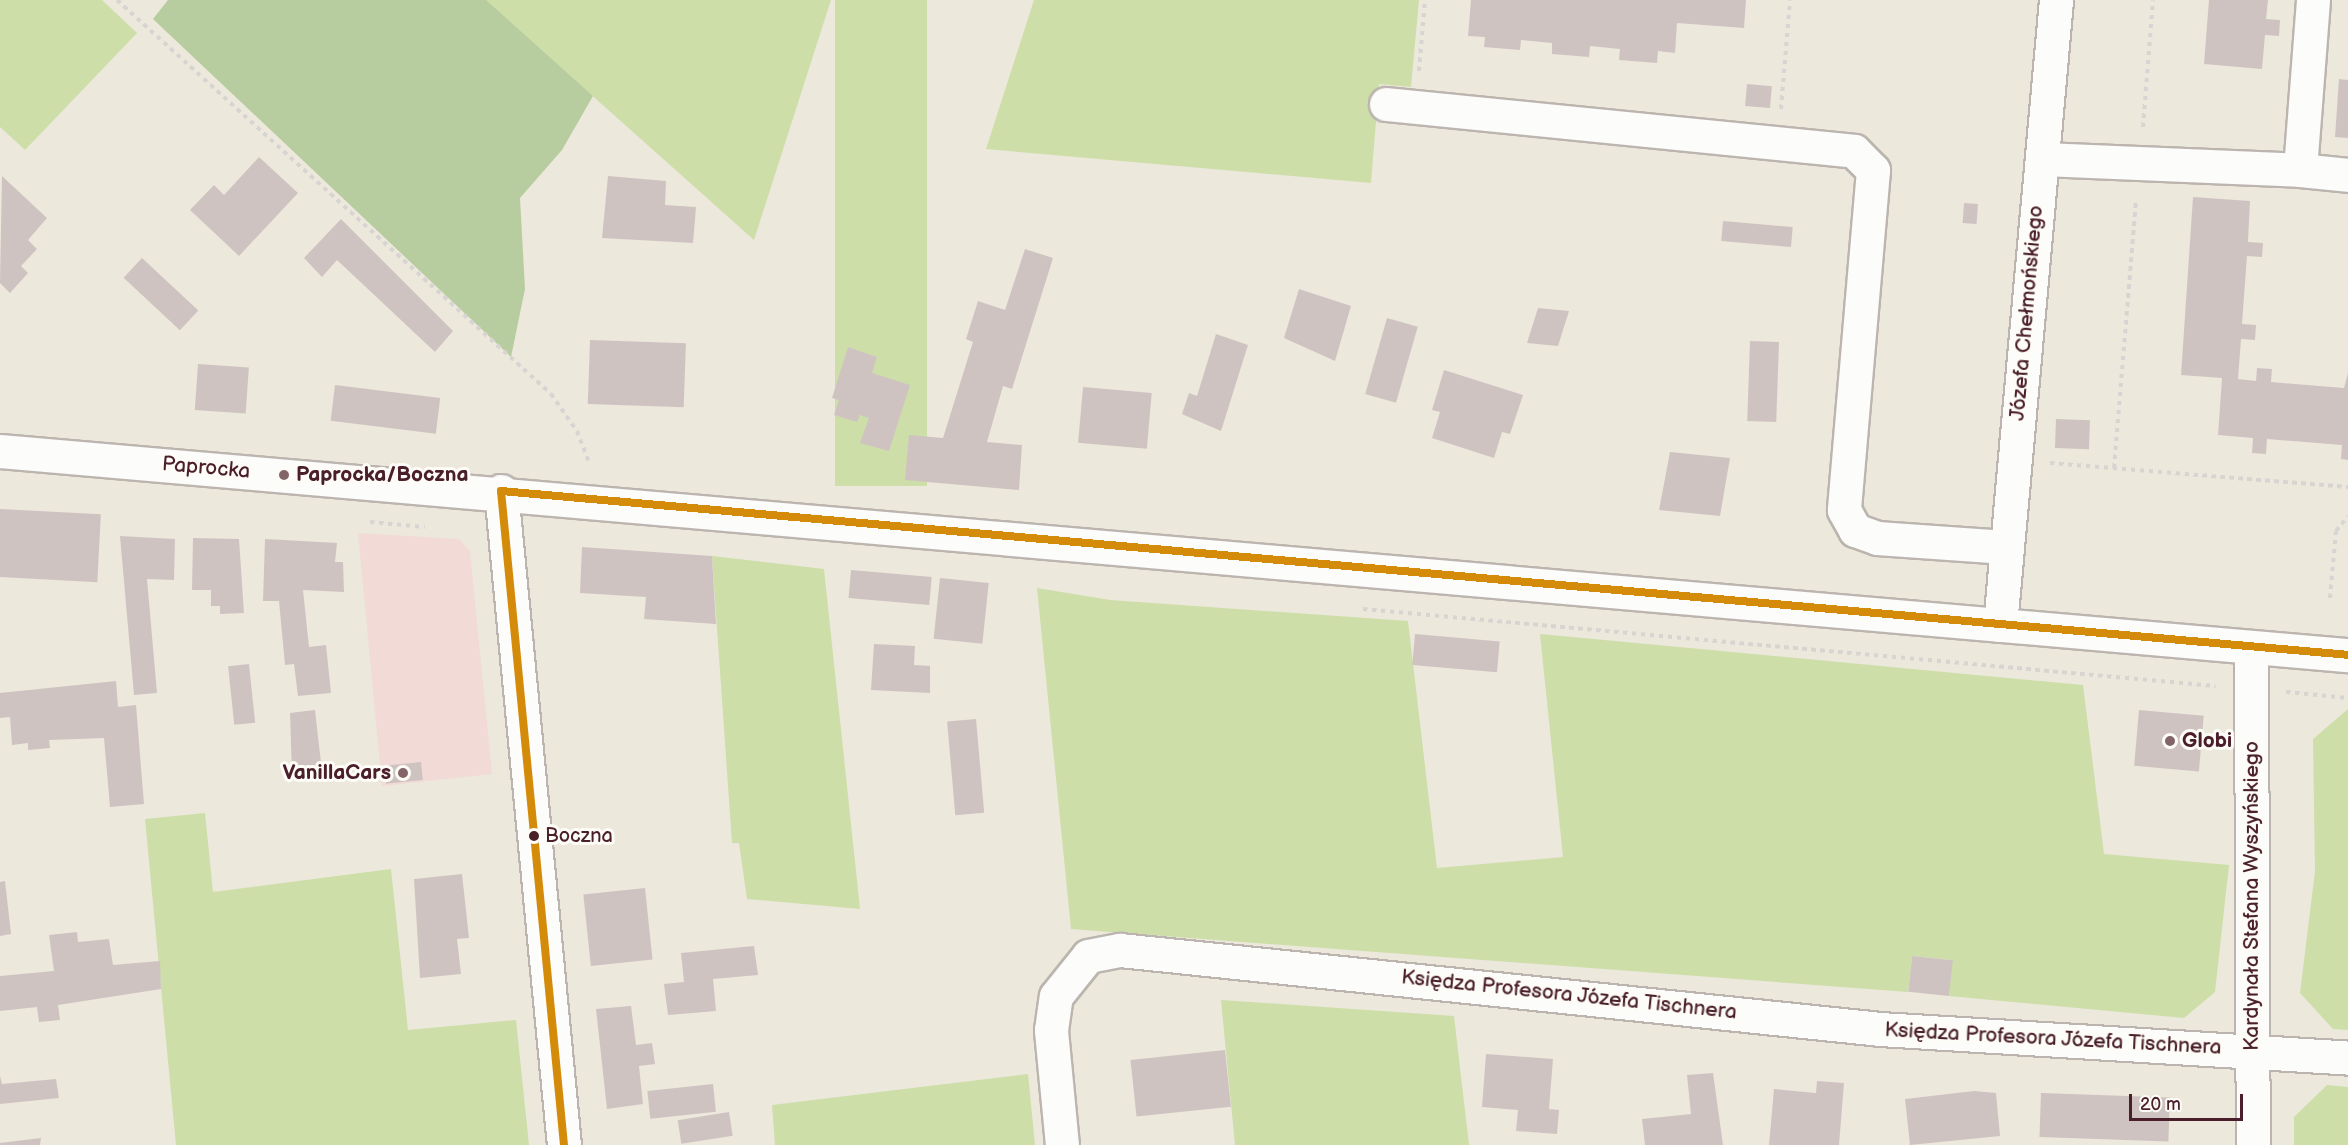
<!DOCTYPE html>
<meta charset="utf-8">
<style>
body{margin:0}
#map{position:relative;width:2348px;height:1145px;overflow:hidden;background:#ece8dc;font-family:"Balsamiq Sans",sans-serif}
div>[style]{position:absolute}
.built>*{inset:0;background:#f2dad6}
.green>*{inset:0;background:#cddea8;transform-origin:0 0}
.forest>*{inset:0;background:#b8cd9f}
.building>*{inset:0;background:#cfc3c2;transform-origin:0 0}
.path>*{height:4px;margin-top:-2px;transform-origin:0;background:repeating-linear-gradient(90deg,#d8d4d2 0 4.5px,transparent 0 9px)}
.roads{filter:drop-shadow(2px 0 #bcb5af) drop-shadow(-2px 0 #bcb5af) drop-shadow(0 2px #bcb5af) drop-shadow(0 -2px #bcb5af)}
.minor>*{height:33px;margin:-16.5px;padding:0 16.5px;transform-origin:16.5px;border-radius:16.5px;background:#fcfcfa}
.bus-1>*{height:8px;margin:-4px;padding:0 4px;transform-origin:4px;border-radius:4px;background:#d48b09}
.dots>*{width:16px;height:16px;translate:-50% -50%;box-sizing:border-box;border:3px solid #fdfcf7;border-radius:50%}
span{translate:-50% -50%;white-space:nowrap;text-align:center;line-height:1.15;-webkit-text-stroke:6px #fdfcf7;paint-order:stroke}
.bus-label{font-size:20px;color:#4a1f2b}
.left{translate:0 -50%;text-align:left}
.street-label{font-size:21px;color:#4a1f2b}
.poi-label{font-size:21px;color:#4a1f2b;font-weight:700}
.right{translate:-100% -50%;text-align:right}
.scale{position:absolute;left:2129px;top:1094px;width:114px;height:27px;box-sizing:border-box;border:3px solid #4a1f2b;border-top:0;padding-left:8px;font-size:18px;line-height:21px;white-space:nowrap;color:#4a1f2b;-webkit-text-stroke:4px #fdfcf7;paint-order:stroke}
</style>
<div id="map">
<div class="built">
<div style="clip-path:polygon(358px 533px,459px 539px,470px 551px,492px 774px,382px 786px)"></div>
</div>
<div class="green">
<div style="clip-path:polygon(0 0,102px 0,137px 33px,25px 150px,0 127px)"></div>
<div style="clip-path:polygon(485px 0,831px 0,754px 240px)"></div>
<div style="left:835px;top:0;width:92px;height:486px"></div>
<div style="clip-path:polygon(1034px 0,1419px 0,1411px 87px,1379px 84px,1371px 183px,986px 149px)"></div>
<div style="clip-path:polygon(712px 556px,824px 569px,860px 909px,747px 899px,739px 843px,732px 843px)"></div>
<div style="clip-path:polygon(1037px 588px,1110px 600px,1408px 621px,1437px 868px,1563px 857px,1540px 634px,2083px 685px,2104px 854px,2229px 865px,2215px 992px,2184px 1018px,1949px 996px,1952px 960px,1912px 956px,1908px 992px,1071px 929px)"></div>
<div style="clip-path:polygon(2348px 709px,2348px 1030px,2333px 1029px,2300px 993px,2315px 871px,2313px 739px)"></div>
<div style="clip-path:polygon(205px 813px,213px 892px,391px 869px,408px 1030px,516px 1020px,529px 1145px,176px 1145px,145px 819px)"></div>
<div style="clip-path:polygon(1221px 1000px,1454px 1016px,1469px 1145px,1235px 1145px)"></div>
<div style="clip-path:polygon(1028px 1074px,1035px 1145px,775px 1145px,772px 1105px)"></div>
<div style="clip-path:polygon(2327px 1085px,2348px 1087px,2348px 1145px,2294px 1145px,2294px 1117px)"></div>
</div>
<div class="forest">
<div style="clip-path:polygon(168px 0,486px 0,593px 96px,562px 150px,520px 198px,525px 289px,511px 357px,153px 19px)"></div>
</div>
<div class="building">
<div style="clip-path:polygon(1471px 0,1746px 0,1744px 28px,1677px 23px,1675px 53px,1658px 51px,1657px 63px,1619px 60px,1620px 49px,1590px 46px,1589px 57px,1552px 54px,1552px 43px,1521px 40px,1520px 50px,1484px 47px,1485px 37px,1468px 36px)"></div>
<div style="clip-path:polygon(2209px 0,2268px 0,2266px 19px,2280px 20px,2279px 36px,2265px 35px,2262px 69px,2204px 64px)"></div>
<div style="clip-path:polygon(2339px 79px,2348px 80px,2348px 138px,2335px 137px)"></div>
<div style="left:1747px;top:84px;width:25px;height:22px;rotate:5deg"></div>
<div style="clip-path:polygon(259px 157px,298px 193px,239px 256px,190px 210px,214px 185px,224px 195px)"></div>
<div style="clip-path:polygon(2px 176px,47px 218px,28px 240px,37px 249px,21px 266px,28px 273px,10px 293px,0 283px)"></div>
<div style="clip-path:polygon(608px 176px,666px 181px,665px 205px,696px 207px,693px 243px,602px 238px)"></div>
<div style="clip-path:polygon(2193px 197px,2250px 201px,2248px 242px,2263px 243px,2262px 257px,2247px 256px,2242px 324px,2256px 325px,2255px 340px,2241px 339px,2238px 379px,2256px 381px,2257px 368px,2272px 369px,2271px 382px,2344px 388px,2348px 373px,2348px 460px,2341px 459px,2342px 445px,2267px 439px,2266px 454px,2252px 453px,2253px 438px,2218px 435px,2222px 378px,2181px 375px)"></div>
<div style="left:1964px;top:203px;width:14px;height:20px;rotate:4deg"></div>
<div style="clip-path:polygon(341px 219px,453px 331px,435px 352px,337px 260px,322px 277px,304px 258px)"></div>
<div style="left:1723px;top:221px;width:70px;height:20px;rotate:5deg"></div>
<div style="clip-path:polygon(1025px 249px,1053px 258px,1012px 389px,1003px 386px,987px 442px,1022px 445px,1019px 490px,905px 480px,909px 435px,943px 438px,973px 342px,966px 339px,978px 301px,1005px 310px)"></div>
<div style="left:142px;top:258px;width:77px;height:27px;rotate:43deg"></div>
<div style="clip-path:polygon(1299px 289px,1351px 306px,1335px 361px,1284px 338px)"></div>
<div style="clip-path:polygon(1538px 308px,1569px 311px,1558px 346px,1527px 343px)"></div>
<div style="left:1387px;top:318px;width:32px;height:79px;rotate:16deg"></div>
<div style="clip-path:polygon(1216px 334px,1248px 345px,1221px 431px,1182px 414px,1189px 393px,1197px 396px)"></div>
<div style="left:590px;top:340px;width:96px;height:64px;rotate:2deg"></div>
<div style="left:1750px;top:341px;width:29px;height:80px;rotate:2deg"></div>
<div style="clip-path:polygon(848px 347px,877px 357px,872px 373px,910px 385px,889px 451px,860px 443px,869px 418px,860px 415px,857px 422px,834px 415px,839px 400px,832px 398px)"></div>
<div style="left:198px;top:364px;width:51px;height:46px;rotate:4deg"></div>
<div style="clip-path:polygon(1444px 370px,1523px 395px,1510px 434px,1502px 432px,1494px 458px,1432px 438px,1440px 412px,1432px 410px)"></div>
<div style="left:335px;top:385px;width:106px;height:36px;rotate:7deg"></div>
<div style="left:1083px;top:387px;width:69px;height:56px;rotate:5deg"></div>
<div style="left:2056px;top:419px;width:34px;height:29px;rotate:2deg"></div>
<div style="clip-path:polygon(1670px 452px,1730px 458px,1720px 516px,1659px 510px)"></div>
<div style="left:0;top:509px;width:101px;height:68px;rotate:3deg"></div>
<div style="clip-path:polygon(120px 536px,175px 539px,174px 580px,147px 579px,157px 693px,134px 695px)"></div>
<div style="clip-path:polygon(193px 538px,239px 539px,244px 613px,220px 614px,220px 606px,211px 606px,211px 590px,192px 590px)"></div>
<div style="clip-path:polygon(265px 539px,337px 543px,335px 562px,343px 562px,344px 592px,303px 590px,309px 647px,326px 645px,331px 693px,298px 696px,294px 664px,285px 665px,279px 601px,263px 601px)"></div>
<div style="clip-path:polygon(582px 547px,712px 556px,716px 624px,644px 619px,646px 597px,580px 593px)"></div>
<div style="left:851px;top:570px;width:81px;height:28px;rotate:5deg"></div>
<div style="left:940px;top:578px;width:49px;height:61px;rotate:6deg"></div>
<div style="left:1415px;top:634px;width:85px;height:31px;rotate:5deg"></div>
<div style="clip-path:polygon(874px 644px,915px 646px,914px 665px,930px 666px,930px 693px,871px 690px)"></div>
<div style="left:249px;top:664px;width:59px;height:21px;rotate:84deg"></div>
<div style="clip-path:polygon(116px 681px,118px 707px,136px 705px,144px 804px,110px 807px,104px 738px,49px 740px,50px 748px,28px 750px,28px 743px,12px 745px,10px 717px,0 718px,0 693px)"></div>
<div style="clip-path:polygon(315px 710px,322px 772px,292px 775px,290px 713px)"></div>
<div style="left:2139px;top:710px;width:65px;height:56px;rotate:5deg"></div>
<div style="left:976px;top:719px;width:94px;height:29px;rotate:85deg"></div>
<div style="left:421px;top:762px;width:18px;height:37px;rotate:84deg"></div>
<div style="clip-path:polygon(462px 874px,469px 938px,457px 939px,461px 974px,420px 978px,414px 879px)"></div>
<div style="clip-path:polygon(5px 881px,11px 934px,0 936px,0 882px)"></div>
<div style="left:645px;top:888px;width:72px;height:62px;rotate:84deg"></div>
<div style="clip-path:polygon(77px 932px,78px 942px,109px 939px,113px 965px,160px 961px,161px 989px,58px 1005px,60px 1020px,39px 1022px,37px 1007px,0 1011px,0 976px,54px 971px,49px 935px)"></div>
<div style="clip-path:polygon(754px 946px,758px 975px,713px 979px,716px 1011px,668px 1015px,664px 984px,684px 982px,681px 953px)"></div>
<div style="left:1912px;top:956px;width:41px;height:36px;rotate:6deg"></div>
<div style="clip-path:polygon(631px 1006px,636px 1045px,652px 1043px,655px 1064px,639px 1066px,643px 1104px,607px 1109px,596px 1009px)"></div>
<div style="left:1225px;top:1050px;width:57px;height:95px;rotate:84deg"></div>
<div style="clip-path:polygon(1486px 1054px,1553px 1059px,1549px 1109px,1559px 1110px,1557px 1134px,1516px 1131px,1518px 1110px,1482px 1107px)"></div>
<div style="clip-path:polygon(1713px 1073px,1723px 1145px,1645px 1145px,1642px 1119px,1691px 1114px,1687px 1075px)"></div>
<div style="clip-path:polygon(0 1076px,2px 1084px,56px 1079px,59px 1098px,0 1104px)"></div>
<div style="clip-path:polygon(1817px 1081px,1844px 1083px,1839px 1145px,1769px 1145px,1774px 1089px,1816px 1093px)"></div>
<div style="left:713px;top:1084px;width:28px;height:66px;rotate:84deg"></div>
<div style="clip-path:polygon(1974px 1091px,1996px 1093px,2000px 1136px,1910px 1145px,1905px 1099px)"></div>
<div style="left:2041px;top:1093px;width:129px;height:44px;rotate:2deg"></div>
<div style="left:729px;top:1112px;width:24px;height:52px;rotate:81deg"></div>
<div style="clip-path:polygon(41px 1138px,40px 1145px,0 1145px,0 1143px)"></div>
</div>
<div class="path">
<div style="left:117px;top:0;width:586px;rotate:42.23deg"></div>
<div style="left:551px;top:394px;width:45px;rotate:54.9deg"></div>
<div style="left:577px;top:431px;width:36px;rotate:69deg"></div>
<div style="left:1419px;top:71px;width:71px;rotate:-85.2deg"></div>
<div style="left:1781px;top:109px;width:109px;rotate:-85.3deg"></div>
<div style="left:2143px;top:127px;width:127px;rotate:-85.5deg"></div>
<div style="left:2050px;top:463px;width:299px;rotate:4.6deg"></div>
<div style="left:2114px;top:468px;width:269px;rotate:-85.3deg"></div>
<div style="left:370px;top:522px;width:55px;rotate:5.2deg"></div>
<div style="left:2330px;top:598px;width:67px;rotate:-84.9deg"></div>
<div style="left:2336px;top:531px;width:19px;rotate:-51deg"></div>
<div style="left:1363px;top:609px;width:856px;rotate:5.16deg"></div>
<div style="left:2286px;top:692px;width:62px;rotate:5.5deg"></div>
</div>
<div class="roads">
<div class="minor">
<div style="left:2313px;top:0;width:170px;rotate:94.4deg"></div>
<div style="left:2300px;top:170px;width:48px;rotate:5.9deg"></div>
<div style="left:1386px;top:104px;width:470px;rotate:5.7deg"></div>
<div style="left:1854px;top:151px;width:27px;rotate:45deg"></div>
<div style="left:1873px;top:170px;width:341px;rotate:94.9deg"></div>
<div style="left:1844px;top:510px;width:23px;rotate:61deg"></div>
<div style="left:1855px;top:530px;width:23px;rotate:20deg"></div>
<div style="left:1877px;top:538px;width:129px;rotate:4deg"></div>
<div style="left:2042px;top:159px;width:258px;rotate:2.4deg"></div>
<div style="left:0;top:451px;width:2357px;rotate:4.97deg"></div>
<div style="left:501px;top:491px;width:657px;rotate:84.5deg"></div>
<div style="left:2000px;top:625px;width:628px;rotate:-84.88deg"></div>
<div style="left:2251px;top:647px;width:498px;rotate:89.8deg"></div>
<div style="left:1062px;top:1145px;width:116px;rotate:-95.5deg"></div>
<div style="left:1051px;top:1030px;width:34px;rotate:-82deg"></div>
<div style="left:1056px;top:996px;width:51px;rotate:-51.3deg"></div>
<div style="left:1088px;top:956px;width:33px;rotate:-11deg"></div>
<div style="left:1120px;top:950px;width:764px;rotate:5.93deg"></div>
<div style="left:1880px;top:1029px;width:469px;rotate:3.5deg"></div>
</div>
</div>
<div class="bus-1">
<div style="left:501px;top:491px;width:1854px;rotate:5.07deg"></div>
<div style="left:501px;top:491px;width:657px;rotate:84.5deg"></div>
</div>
<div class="dots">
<div style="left:284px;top:475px;background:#836569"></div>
<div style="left:2170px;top:741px;background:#836569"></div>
<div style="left:403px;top:773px;background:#836569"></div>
<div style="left:534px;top:836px;background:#4a1f2b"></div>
</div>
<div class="bus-label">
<span class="left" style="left:545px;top:836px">Boczna</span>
</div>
<div class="street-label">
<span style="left:2027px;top:313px;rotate:-85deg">Józefa Chełmońskiego</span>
<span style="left:206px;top:468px;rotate:5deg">Paprocka</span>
<span style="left:2252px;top:896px;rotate:-90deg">Kardynała Stefana Wyszyńskiego</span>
<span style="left:1569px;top:995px;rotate:6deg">Księdza Profesora Józefa Tischnera</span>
<span style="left:2053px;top:1039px;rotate:3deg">Księdza Profesora Józefa Tischnera</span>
</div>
<div class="poi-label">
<span class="left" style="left:296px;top:475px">Paprocka/Boczna</span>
<span class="left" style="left:2182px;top:741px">Globi</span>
<span class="right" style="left:391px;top:773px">VanillaCars</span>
</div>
<div class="scale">20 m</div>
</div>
